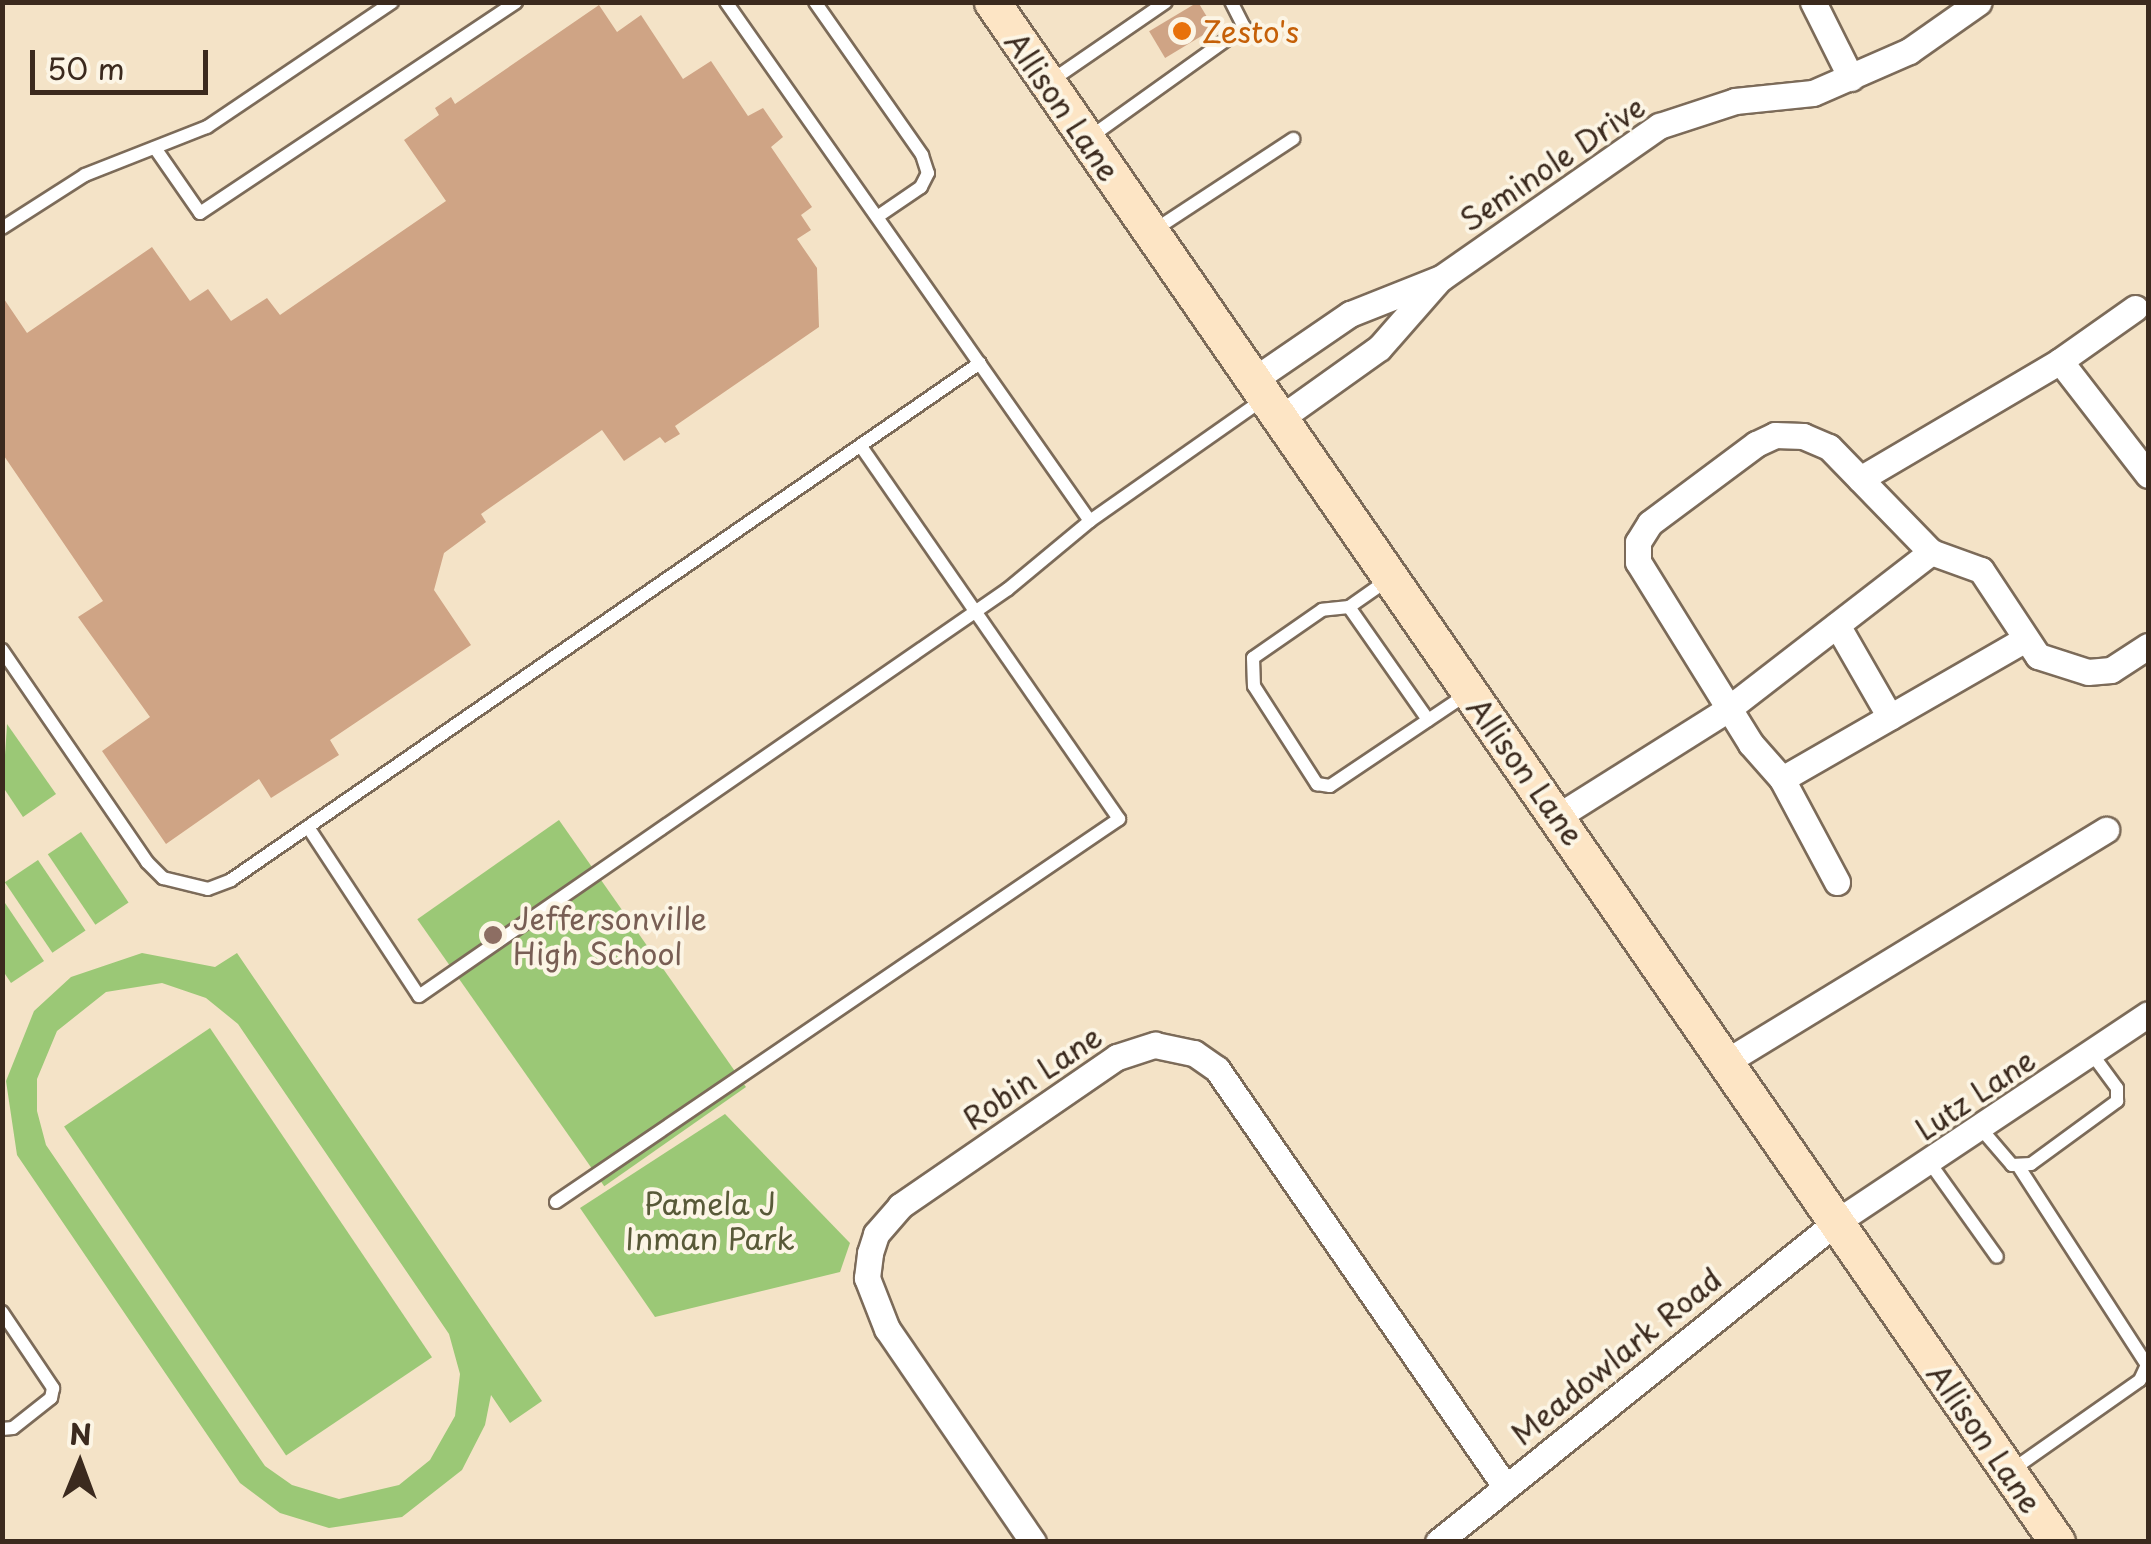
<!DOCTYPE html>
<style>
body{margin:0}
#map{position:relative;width:2151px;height:1544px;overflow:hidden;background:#f4e3c7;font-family:"Playpen Sans",sans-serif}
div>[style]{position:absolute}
.green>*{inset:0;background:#9bc876;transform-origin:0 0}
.building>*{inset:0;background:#cfa485;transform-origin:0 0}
.roads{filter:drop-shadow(2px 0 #7c6b59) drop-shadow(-2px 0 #7c6b59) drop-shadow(0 2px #7c6b59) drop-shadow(0 -2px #7c6b59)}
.service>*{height:12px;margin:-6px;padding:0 6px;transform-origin:6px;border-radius:6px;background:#fff}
.minor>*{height:25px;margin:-12.5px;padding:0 12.5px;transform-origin:12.5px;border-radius:12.5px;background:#fff}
.secondary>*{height:35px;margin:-17.5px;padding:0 17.5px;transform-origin:17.5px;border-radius:17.5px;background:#fde5c5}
.dots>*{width:28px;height:28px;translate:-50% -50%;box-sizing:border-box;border:5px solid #fcf5e5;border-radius:50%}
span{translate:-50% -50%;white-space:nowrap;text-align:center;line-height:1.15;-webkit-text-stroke:8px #fcf5e5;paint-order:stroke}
.food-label{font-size:30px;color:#c56008}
.left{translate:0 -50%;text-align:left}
.street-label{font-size:30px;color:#3b2a1e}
.education-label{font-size:30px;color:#785e54}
.park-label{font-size:30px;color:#585938}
.frame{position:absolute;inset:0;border:5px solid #3b2a1e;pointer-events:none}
.north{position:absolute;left:30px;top:1414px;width:100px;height:100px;-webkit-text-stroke:8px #fcf5e5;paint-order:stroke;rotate:1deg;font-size:28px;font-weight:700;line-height:40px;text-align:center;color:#3b2a1e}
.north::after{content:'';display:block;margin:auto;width:35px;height:45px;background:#3b2a1e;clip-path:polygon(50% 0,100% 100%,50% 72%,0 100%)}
.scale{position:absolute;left:30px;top:50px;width:178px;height:45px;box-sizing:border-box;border:5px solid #3b2a1e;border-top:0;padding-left:12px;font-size:30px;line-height:35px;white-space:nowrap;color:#3b2a1e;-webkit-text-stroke:8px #fcf5e5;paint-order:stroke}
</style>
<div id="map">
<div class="green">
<div style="clip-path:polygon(7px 724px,56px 794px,23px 817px,3px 787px)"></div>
<div style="left:559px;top:820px;width:326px;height:173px;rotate:55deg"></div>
<div style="left:81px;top:832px;width:85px;height:40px;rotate:56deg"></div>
<div style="left:38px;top:860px;width:85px;height:40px;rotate:56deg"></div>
<div style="clip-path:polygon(3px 900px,44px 961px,11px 983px,3px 971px)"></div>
<div style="clip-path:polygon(evenodd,142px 953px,215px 967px,237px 953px,542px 1401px,510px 1423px,491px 1395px,485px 1425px,462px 1470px,402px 1517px,329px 1528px,280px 1513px,240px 1483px,17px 1155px,6px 1081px,34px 1011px,71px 977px,142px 953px,162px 983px,206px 998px,238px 1024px,449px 1334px,460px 1374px,455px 1416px,430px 1460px,399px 1485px,339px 1499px,292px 1485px,265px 1466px,46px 1145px,37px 1111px,37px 1079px,57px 1031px,106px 992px,162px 983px)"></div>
<div style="left:210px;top:1028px;width:397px;height:176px;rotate:56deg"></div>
<div style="clip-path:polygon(725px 1114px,850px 1243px,840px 1272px,655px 1317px,580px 1208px)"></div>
</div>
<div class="building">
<div style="left:1198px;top:2px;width:31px;height:57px;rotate:59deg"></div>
<div style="clip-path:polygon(599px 5px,617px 32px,641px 15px,683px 79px,711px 61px,748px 116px,763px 108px,783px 137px,771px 147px,812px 207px,801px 215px,811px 230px,797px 239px,817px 268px,819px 327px,675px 426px,680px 434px,665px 443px,660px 437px,624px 461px,602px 430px,481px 514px,486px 522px,444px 553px,434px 590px,471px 645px,330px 740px,339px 755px,271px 798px,259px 779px,166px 844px,102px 751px,150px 717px,78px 617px,103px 601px,2px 453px,2px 296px,27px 333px,152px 247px,190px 301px,208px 289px,231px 321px,267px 298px,280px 315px,446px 201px,404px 140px,439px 115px,435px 108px,451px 97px,455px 104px)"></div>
</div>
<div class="roads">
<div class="service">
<div style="left:726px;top:2px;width:634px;rotate:54.96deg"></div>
<div style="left:815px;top:2px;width:187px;rotate:55deg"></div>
<div style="left:922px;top:155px;width:19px;rotate:72deg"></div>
<div style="left:928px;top:173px;width:16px;rotate:117deg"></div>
<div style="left:921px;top:187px;width:53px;rotate:145.7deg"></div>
<div style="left:1048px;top:83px;width:143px;rotate:-34.5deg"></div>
<div style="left:1089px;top:138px;width:191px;rotate:-35.6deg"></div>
<div style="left:1244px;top:27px;width:28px;rotate:-117deg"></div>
<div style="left:155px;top:148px;width:79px;rotate:55.3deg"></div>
<div style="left:200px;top:213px;width:380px;rotate:-33.7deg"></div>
<div style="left:2px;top:228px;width:98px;rotate:-32.6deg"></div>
<div style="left:85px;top:175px;width:131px;rotate:-21.5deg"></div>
<div style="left:207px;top:127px;width:223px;rotate:-34deg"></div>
<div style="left:1153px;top:231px;width:168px;rotate:-33.3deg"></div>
<div style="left:1389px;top:579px;width:49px;rotate:145deg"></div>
<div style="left:1349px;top:607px;width:27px;rotate:174deg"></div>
<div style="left:1322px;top:610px;width:84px;rotate:145.2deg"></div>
<div style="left:1253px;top:658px;width:28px;rotate:88deg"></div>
<div style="left:1254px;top:686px;width:117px;rotate:57.3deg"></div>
<div style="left:1317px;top:784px;width:13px;rotate:9deg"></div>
<div style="left:1330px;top:786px;width:165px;rotate:-33.9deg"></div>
<div style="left:1349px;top:607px;width:138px;rotate:55deg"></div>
<div style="left:2px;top:650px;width:257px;rotate:55.6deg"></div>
<div style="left:147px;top:862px;width:23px;rotate:45deg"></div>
<div style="left:163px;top:878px;width:46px;rotate:13.7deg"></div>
<div style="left:208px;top:889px;width:25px;rotate:-21deg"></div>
<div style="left:231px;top:880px;width:910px;rotate:-34.62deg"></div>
<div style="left:308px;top:827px;width:202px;rotate:56.7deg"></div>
<div style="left:419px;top:996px;width:716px;rotate:-34.64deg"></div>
<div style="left:1008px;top:589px;width:107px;rotate:-39.7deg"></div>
<div style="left:1090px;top:521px;width:210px;rotate:-35.1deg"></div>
<div style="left:1982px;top:1130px;width:46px;rotate:49.4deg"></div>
<div style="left:2012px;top:1165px;width:19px;rotate:-3deg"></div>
<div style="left:2031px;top:1164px;width:107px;rotate:-36.2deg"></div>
<div style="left:2117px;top:1101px;width:13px;rotate:-90deg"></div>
<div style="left:2117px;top:1088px;width:42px;rotate:-126.3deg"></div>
<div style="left:1930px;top:1163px;width:115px;rotate:54.5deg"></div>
<div style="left:556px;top:1202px;width:681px;rotate:-34.23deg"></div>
<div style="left:1119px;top:819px;width:453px;rotate:-124.7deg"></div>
<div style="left:2px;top:1312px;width:92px;rotate:56.1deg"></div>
<div style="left:53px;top:1388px;width:10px;rotate:101deg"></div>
<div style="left:51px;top:1398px;width:48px;rotate:141.7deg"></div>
<div style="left:13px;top:1428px;width:11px;rotate:175deg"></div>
<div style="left:2012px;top:1470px;width:156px;rotate:-35.1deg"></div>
<div style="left:2140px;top:1380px;width:17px;rotate:-65deg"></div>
<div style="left:2147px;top:1365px;width:234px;rotate:-122.9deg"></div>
</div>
<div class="minor">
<div style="left:1813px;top:2px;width:85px;rotate:63.4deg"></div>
<div style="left:2060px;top:361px;width:144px;rotate:52.3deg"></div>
<div style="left:1252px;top:381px;width:119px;rotate:-34.4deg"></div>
<div style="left:1350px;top:314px;width:98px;rotate:-21.6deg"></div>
<div style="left:1441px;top:278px;width:266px;rotate:-34.9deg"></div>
<div style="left:1659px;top:126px;width:80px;rotate:-18.2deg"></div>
<div style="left:1735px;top:101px;width:78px;rotate:-5.9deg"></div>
<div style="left:1813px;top:93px;width:105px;rotate:-23.6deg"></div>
<div style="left:1909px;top:51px;width:85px;rotate:-35deg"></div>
<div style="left:1278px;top:420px;width:124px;rotate:-35.5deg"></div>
<div style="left:1379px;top:348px;width:88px;rotate:-48.7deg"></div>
<div style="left:1860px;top:479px;width:232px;rotate:-30.5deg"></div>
<div style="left:2060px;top:361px;width:92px;rotate:-35.2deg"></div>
<div style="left:1837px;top:625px;width:106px;rotate:60.1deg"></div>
<div style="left:1782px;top:779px;width:277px;rotate:-29.9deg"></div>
<div style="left:1560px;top:815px;width:199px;rotate:-32.2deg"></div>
<div style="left:1728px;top:709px;width:257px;rotate:-37.7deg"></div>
<div style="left:1837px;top:882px;width:117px;rotate:-118.1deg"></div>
<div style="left:1782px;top:779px;width:47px;rotate:-131.5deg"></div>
<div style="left:1751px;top:744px;width:214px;rotate:-121.8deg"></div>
<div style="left:1638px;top:562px;width:20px;rotate:-90deg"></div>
<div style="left:1638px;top:542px;width:22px;rotate:-58deg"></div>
<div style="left:1650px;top:523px;width:132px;rotate:-36.7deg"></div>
<div style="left:1756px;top:444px;width:21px;rotate:-25deg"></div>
<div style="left:1775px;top:435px;width:28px;rotate:2deg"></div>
<div style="left:1803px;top:436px;width:28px;rotate:23deg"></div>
<div style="left:1829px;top:447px;width:146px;rotate:45.8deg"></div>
<div style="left:1931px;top:552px;width:53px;rotate:19.8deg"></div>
<div style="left:1981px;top:570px;width:103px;rotate:56.5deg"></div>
<div style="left:2038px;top:656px;width:52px;rotate:17.7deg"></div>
<div style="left:2088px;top:672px;width:23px;rotate:-5deg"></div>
<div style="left:2111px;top:670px;width:44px;rotate:-33deg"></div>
<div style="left:1729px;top:1060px;width:442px;rotate:-31.4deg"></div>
<div style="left:1033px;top:1542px;width:258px;rotate:-124.4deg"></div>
<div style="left:887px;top:1329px;width:55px;rotate:-111.4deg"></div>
<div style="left:867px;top:1278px;width:25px;rotate:-83deg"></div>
<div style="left:870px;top:1253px;width:20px;rotate:-72deg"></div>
<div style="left:876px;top:1234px;width:37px;rotate:-49deg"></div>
<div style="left:900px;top:1206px;width:263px;rotate:-34.5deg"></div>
<div style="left:1117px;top:1057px;width:40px;rotate:-18deg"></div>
<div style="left:1155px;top:1045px;width:40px;rotate:12deg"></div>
<div style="left:1194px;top:1053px;width:28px;rotate:35deg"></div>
<div style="left:1217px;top:1069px;width:507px;rotate:55.37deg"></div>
<div style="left:1438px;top:1542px;width:509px;rotate:-38.78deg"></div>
<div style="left:1835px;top:1223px;width:376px;rotate:-33.7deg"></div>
</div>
<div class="secondary">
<div style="left:992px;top:2px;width:1872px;rotate:55.33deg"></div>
</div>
</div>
<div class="dots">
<div style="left:1182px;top:31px;background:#e8710a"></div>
<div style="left:493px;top:935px;background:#8d6e63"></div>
</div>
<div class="food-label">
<span class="left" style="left:1202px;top:31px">Zesto's</span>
</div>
<div class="street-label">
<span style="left:1063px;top:106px;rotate:55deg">Allison Lane</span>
<span style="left:1552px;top:163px;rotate:-34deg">Seminole Drive</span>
<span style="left:1526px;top:771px;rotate:54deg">Allison Lane</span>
<span style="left:1032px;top:1077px;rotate:-34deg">Robin Lane</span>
<span style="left:1975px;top:1094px;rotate:-34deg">Lutz Lane</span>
<span style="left:1616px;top:1356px;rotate:-39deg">Meadowlark Road</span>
<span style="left:1985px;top:1438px;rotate:55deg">Allison Lane</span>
</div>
<div class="education-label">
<span class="left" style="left:513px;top:935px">Jeffersonville<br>High School</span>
</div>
<div class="park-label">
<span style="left:710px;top:1220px">Pamela J<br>Inman Park</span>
</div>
<div class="frame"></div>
<div class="north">N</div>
<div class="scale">50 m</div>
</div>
